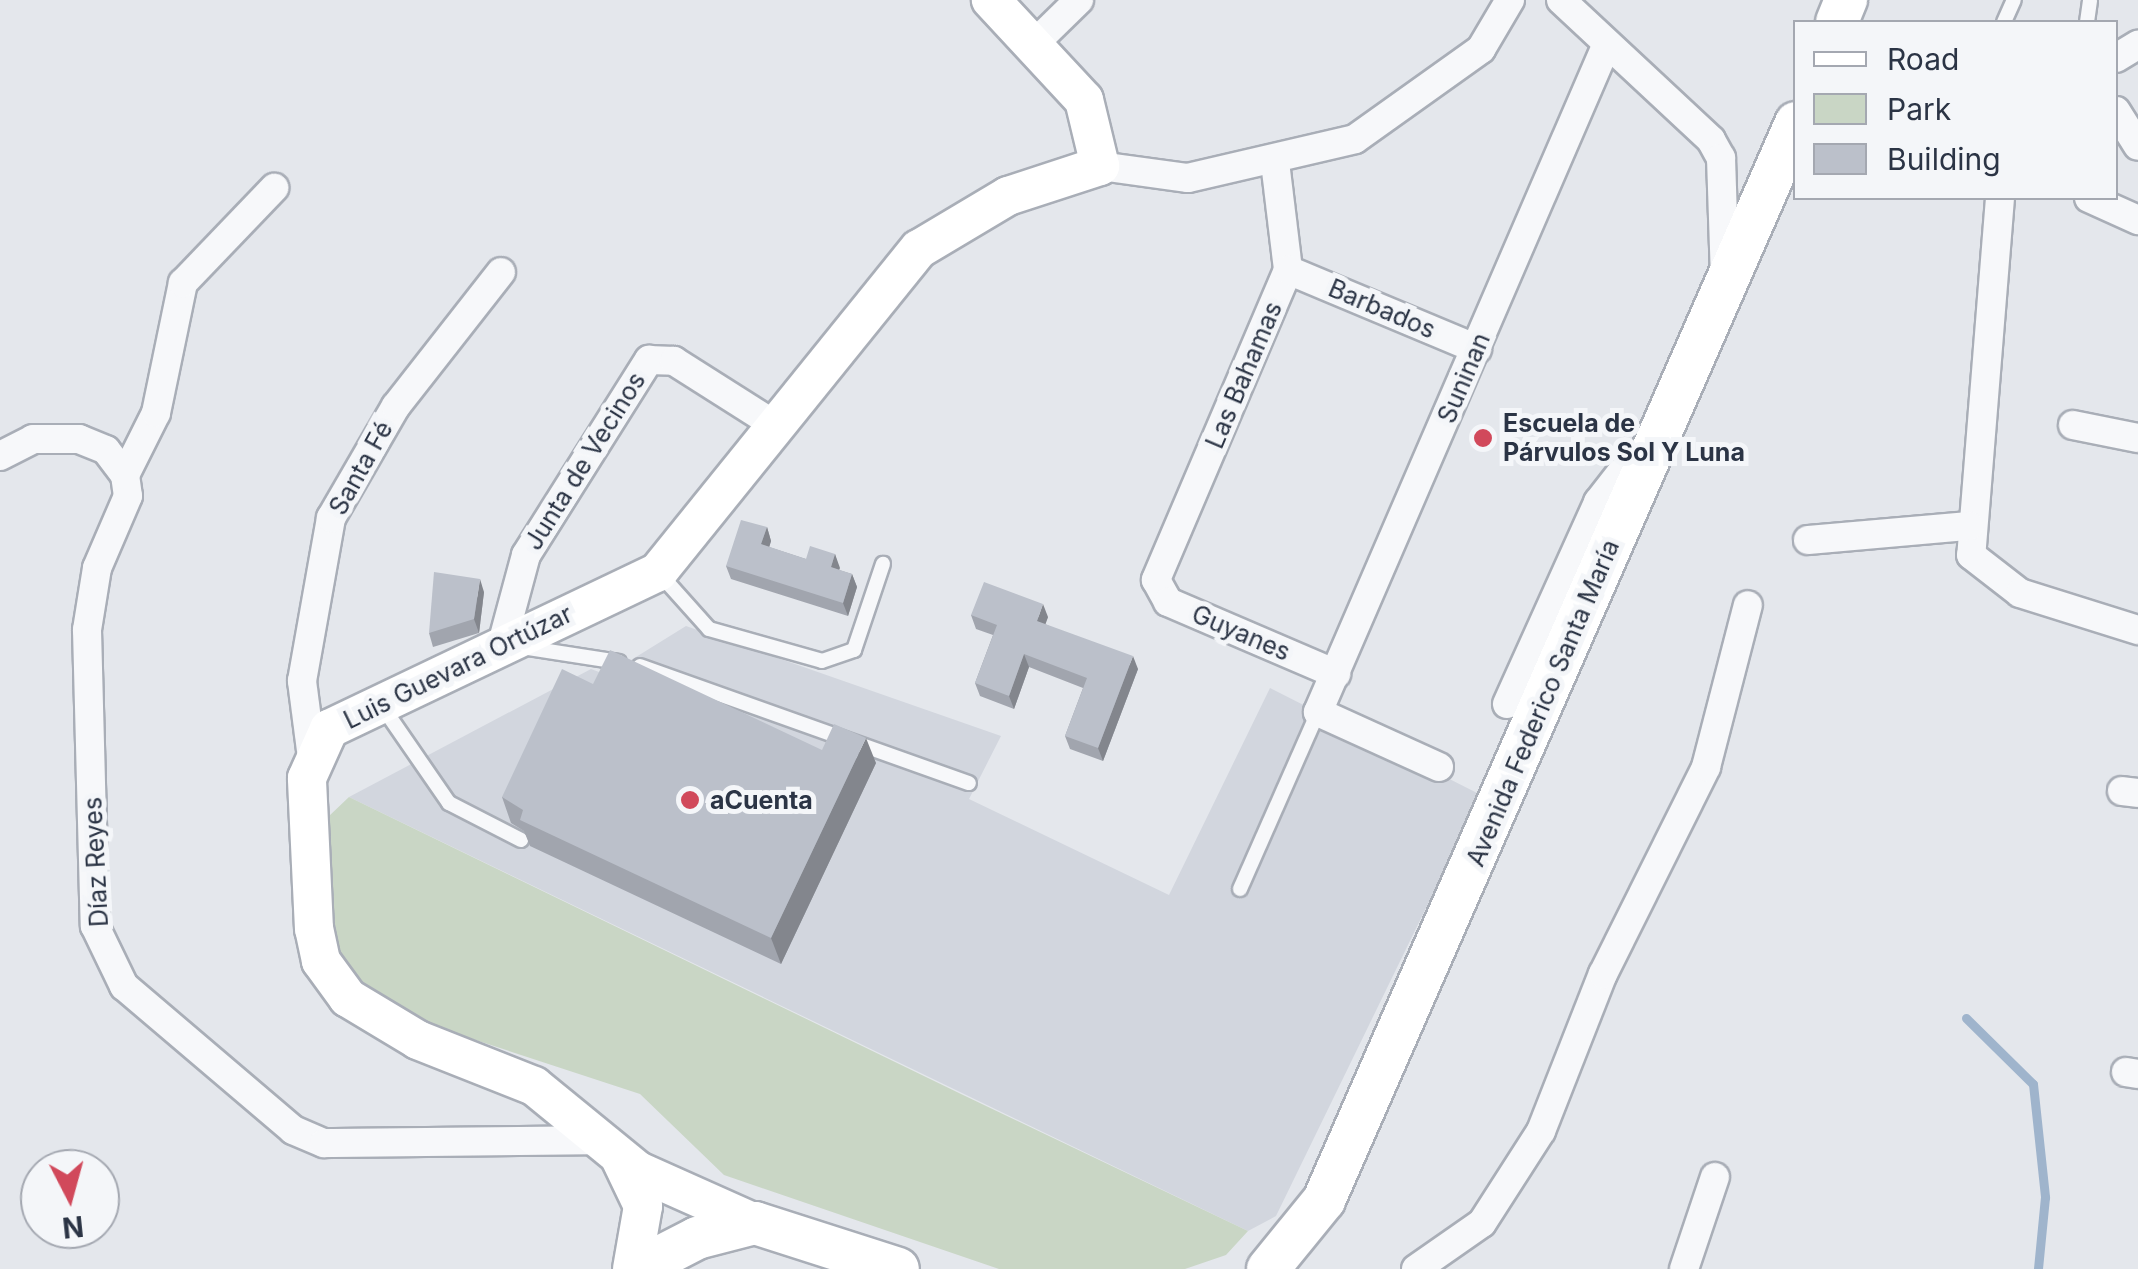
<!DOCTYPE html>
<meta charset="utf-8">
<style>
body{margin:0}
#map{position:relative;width:2138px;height:1269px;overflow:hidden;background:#e4e7ec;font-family:Inter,sans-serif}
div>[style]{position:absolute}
.built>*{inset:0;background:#d2d6de}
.green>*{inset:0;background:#c9d6c5}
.stream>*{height:9px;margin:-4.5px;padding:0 4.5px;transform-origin:4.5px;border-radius:4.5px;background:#9fb4cc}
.roads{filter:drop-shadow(2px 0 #a9aeb7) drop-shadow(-2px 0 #a9aeb7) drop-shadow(0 2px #a9aeb7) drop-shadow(0 -2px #a9aeb7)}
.lane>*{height:14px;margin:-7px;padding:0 7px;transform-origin:7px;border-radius:7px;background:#f7f8fa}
.street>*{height:28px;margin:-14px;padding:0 14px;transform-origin:14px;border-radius:14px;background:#f7f8fa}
.secondary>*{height:38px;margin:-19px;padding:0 19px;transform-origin:19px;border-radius:19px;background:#fff}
.primary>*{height:42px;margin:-21px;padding:0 21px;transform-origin:21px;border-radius:21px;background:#fff}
.wall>*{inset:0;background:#a1a5ae}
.shaded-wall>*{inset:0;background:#83868d}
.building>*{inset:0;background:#bbc0ca}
.dots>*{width:28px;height:28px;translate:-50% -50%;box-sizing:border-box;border:5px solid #f4f6f9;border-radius:50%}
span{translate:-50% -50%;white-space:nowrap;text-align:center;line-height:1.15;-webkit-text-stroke:10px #f4f6f9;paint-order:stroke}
.street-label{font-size:25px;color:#2b3445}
.poi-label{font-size:25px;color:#2b3445;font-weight:700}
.left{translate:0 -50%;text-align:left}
.legend{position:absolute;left:1793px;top:20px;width:325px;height:180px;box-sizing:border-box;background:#f4f6f9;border:2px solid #a4a8b1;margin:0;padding:12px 18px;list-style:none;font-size:30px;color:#2b3445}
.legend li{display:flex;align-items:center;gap:20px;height:50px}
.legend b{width:50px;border:2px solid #a4a8b1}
.north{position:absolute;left:20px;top:1149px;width:100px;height:100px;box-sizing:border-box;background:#f4f6f9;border:2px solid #a4a8b1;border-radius:50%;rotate:174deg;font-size:28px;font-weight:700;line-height:40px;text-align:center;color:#2b3445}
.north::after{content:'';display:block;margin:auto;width:35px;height:45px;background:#d1495b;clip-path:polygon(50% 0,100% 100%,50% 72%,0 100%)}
</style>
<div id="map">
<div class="built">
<div style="clip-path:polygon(686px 626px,1001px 736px,969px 799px,1169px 895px,1270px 688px,1481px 795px,1276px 1216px,1248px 1231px,349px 797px,591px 669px,607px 675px)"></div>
</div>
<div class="green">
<div style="clip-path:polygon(349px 797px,961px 1094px,1248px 1231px,1226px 1255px,1185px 1269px,999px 1269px,724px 1175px,640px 1094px,390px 1012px,363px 993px,341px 963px,323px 851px,328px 817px)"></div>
</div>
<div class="stream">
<div style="left:1966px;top:1018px;width:94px;rotate:44.6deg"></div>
<div style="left:2033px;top:1084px;width:114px;rotate:83.9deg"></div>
<div style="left:2045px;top:1197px;width:72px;rotate:95.6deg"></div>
</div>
<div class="roads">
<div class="lane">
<div style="left:2004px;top:22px;width:24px;rotate:-66deg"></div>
<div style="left:2087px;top:22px;width:22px;rotate:-82deg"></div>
<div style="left:659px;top:573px;width:75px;rotate:48.2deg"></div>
<div style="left:709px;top:629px;width:117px;rotate:15.8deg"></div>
<div style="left:822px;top:661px;width:34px;rotate:-19deg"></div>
<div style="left:854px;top:650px;width:91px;rotate:-71.4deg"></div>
<div style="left:522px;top:647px;width:98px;rotate:8.8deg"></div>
<div style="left:640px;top:666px;width:349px;rotate:19.6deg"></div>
<div style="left:382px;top:706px;width:118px;rotate:55.4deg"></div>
<div style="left:449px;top:803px;width:81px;rotate:27.2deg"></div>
<div style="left:1240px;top:889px;width:193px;rotate:-66.2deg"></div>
</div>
<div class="street">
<div style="left:1561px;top:0;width:205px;rotate:43deg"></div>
<div style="left:1711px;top:140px;width:21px;rotate:61deg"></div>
<div style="left:1721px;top:158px;width:120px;rotate:88.1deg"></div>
<div style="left:1034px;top:44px;width:63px;rotate:-44.4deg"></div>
<div style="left:2116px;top:58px;width:26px;rotate:-31deg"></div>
<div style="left:2116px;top:111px;width:41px;rotate:57.8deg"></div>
<div style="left:1275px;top:162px;width:109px;rotate:83.1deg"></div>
<div style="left:1288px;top:270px;width:337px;rotate:113.1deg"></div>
<div style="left:1156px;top:580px;width:25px;rotate:61deg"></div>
<div style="left:1168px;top:602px;width:183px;rotate:23.2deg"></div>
<div style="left:1100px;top:166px;width:89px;rotate:7.8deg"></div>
<div style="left:1188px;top:178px;width:171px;rotate:-13.1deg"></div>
<div style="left:1355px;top:139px;width:155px;rotate:-35.5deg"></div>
<div style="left:1481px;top:49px;width:57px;rotate:-59.4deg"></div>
<div style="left:2000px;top:198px;width:358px;rotate:94.6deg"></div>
<div style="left:1971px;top:555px;width:62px;rotate:37.8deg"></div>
<div style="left:2020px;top:593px;width:124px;rotate:17.4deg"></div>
<div style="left:2089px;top:198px;width:54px;rotate:24.2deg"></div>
<div style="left:1288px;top:270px;width:205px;rotate:22.7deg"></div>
<div style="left:2073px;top:425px;width:66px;rotate:11.3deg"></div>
<div style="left:0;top:456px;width:37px;rotate:-27deg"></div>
<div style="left:33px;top:439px;width:46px"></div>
<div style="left:79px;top:439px;width:29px;rotate:22deg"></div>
<div style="left:106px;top:450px;width:31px;rotate:53deg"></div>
<div style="left:125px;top:475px;width:21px;rotate:82deg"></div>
<div style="left:128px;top:496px;width:78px;rotate:113.3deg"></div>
<div style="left:97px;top:568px;width:63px;rotate:99.2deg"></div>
<div style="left:87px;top:630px;width:296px;rotate:88.5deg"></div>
<div style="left:95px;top:926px;width:67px;rotate:64.2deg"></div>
<div style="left:124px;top:986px;width:222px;rotate:40.4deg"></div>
<div style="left:293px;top:1130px;width:34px;rotate:23deg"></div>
<div style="left:324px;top:1143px;width:274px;rotate:-0.6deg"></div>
<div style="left:125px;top:475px;width:69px;rotate:-63.4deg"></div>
<div style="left:156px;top:413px;width:133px;rotate:-78.3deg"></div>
<div style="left:183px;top:283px;width:132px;rotate:-46.2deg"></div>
<div style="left:1808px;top:540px;width:162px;rotate:-5deg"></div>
<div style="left:502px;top:644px;width:92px;rotate:-74.9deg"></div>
<div style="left:526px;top:555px;width:231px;rotate:-57.8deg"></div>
<div style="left:649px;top:360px;width:25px;rotate:2deg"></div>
<div style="left:674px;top:361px;width:120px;rotate:32.4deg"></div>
<div style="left:1507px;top:704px;width:222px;rotate:-65.7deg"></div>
<div style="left:1598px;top:502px;width:37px;rotate:-52deg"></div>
<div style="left:1621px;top:473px;width:19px;rotate:12deg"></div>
<div style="left:312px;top:758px;width:78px;rotate:-97.4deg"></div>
<div style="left:302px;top:681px;width:166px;rotate:-79.9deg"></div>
<div style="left:331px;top:518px;width:129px;rotate:-59.9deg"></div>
<div style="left:396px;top:406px;width:170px;rotate:-51.9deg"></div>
<div style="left:1439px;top:767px;width:133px;rotate:-155.6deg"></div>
<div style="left:1318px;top:712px;width:728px;rotate:-66.61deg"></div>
<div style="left:2122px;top:791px;width:16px;rotate:7deg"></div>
<div style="left:2126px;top:1072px;width:12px;rotate:9deg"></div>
<div style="left:1416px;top:1269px;width:80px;rotate:-34.9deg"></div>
<div style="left:1482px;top:1223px;width:109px;rotate:-57.3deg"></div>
<div style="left:1541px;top:1131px;width:169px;rotate:-68.5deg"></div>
<div style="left:1603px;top:974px;width:231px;rotate:-63.5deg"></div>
<div style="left:1706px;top:767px;width:167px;rotate:-75.5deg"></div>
<div style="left:1684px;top:1269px;width:97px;rotate:-71.4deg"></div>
</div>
<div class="secondary">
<div style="left:621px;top:1160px;width:51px;rotate:64.4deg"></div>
<div style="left:643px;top:1206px;width:64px;rotate:99.9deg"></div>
<div style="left:755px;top:1223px;width:128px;rotate:-156deg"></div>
<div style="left:638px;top:1171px;width:134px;rotate:-140.7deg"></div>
<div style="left:534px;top:1086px;width:125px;rotate:-158.4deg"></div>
<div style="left:418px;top:1040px;width:82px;rotate:-149deg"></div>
<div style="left:348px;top:998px;width:46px;rotate:-126.1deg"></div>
<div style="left:321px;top:961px;width:33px;rotate:-102deg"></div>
<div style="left:314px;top:929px;width:151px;rotate:-92.7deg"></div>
<div style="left:307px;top:778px;width:54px;rotate:-65.8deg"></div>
<div style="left:329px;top:729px;width:365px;rotate:-25.5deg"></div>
<div style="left:658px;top:572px;width:415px;rotate:-51.1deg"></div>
<div style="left:919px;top:249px;width:104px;rotate:-30.8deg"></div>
<div style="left:1008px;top:196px;width:97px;rotate:-18.1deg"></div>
<div style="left:1100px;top:166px;width:68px;rotate:-103.6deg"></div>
<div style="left:1084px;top:100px;width:137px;rotate:-132.9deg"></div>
</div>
<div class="primary">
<div style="left:1837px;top:22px;width:24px;rotate:-68deg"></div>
<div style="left:637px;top:1269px;width:68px;rotate:-27.3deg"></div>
<div style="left:697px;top:1238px;width:60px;rotate:-14.5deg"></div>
<div style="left:755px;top:1223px;width:150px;rotate:17.8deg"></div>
<div style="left:1268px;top:1269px;width:89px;rotate:-50.9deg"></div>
<div style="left:1324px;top:1200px;width:1176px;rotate:-66.33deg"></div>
</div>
</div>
<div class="wall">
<div style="clip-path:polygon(767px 527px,771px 541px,769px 547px,806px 559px,835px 554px,839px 570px,852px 574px,857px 587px,848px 616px,731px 579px,726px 566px)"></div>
<div style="clip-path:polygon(484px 592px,479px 633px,433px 647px,429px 633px)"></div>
<div style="clip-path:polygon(971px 615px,1048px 617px,1045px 624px,1138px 669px,1103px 761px,1070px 749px,1065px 736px,1083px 688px,1029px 667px,1014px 709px,980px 696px,975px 683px,993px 635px,976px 629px)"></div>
<div style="clip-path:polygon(822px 750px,876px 763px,781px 964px,530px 846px,524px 831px,511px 823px,502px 797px)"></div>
</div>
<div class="shaded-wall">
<div style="clip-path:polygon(767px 527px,771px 541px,766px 558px,761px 544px)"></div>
<div style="clip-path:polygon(835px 554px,840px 568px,835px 580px,831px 567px)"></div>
<div style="clip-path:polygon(852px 574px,857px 587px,848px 616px,843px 603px)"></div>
<div style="clip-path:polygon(480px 579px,484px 592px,479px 633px,474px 619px)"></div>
<div style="clip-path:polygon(1043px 604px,1048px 617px,1042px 634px,1037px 621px)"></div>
<div style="clip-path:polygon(1024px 654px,1029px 667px,1014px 709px,1009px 696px)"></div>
<div style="clip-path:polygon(1133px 656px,1138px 669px,1103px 761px,1098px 748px)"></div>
<div style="clip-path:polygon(866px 738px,876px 763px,781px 964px,771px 938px)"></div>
</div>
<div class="building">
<div style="clip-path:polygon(741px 520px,767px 527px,761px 544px,806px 559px,810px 546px,835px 554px,831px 567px,852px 574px,843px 603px,726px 566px)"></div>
<div style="clip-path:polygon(434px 572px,480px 579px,474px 619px,429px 633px)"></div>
<div style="clip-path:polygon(984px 582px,1043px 604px,1037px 621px,1133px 656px,1098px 748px,1065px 736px,1087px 678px,1024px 654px,1009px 696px,975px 683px,997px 625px,971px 615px)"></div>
<div style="clip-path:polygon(610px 650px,822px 750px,834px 724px,866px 738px,771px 938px,520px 820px,523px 810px,502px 797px,562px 669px,593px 684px)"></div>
</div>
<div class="dots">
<div style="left:1483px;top:438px;background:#d1495b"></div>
<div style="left:690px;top:800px;background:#d1495b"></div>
</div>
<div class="street-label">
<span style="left:1382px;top:309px;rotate:23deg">Barbados</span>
<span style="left:1244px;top:375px;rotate:-67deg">Las Bahamas</span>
<span style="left:1464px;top:378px;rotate:-67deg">Suninan</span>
<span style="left:585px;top:461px;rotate:-58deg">Junta de Vecinos</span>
<span style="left:361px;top:468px;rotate:-61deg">Santa Fé</span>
<span style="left:1241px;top:633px;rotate:23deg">Guyanes</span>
<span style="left:458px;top:667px;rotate:-26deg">Luis Guevara Ortúzar</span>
<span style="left:1543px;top:703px;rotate:-67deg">Avenida Federico Santa María</span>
<span style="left:96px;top:862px;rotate:-93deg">Díaz Reyes</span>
</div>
<div class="poi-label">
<span class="left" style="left:1503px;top:438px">Escuela de<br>Párvulos Sol Y Luna</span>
<span class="left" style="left:710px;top:800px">aCuenta</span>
</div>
<ul class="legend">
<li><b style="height:12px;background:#fff"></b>Road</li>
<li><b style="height:28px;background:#c9d6c5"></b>Park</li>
<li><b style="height:28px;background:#bbc0ca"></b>Building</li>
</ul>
<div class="north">N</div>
</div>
